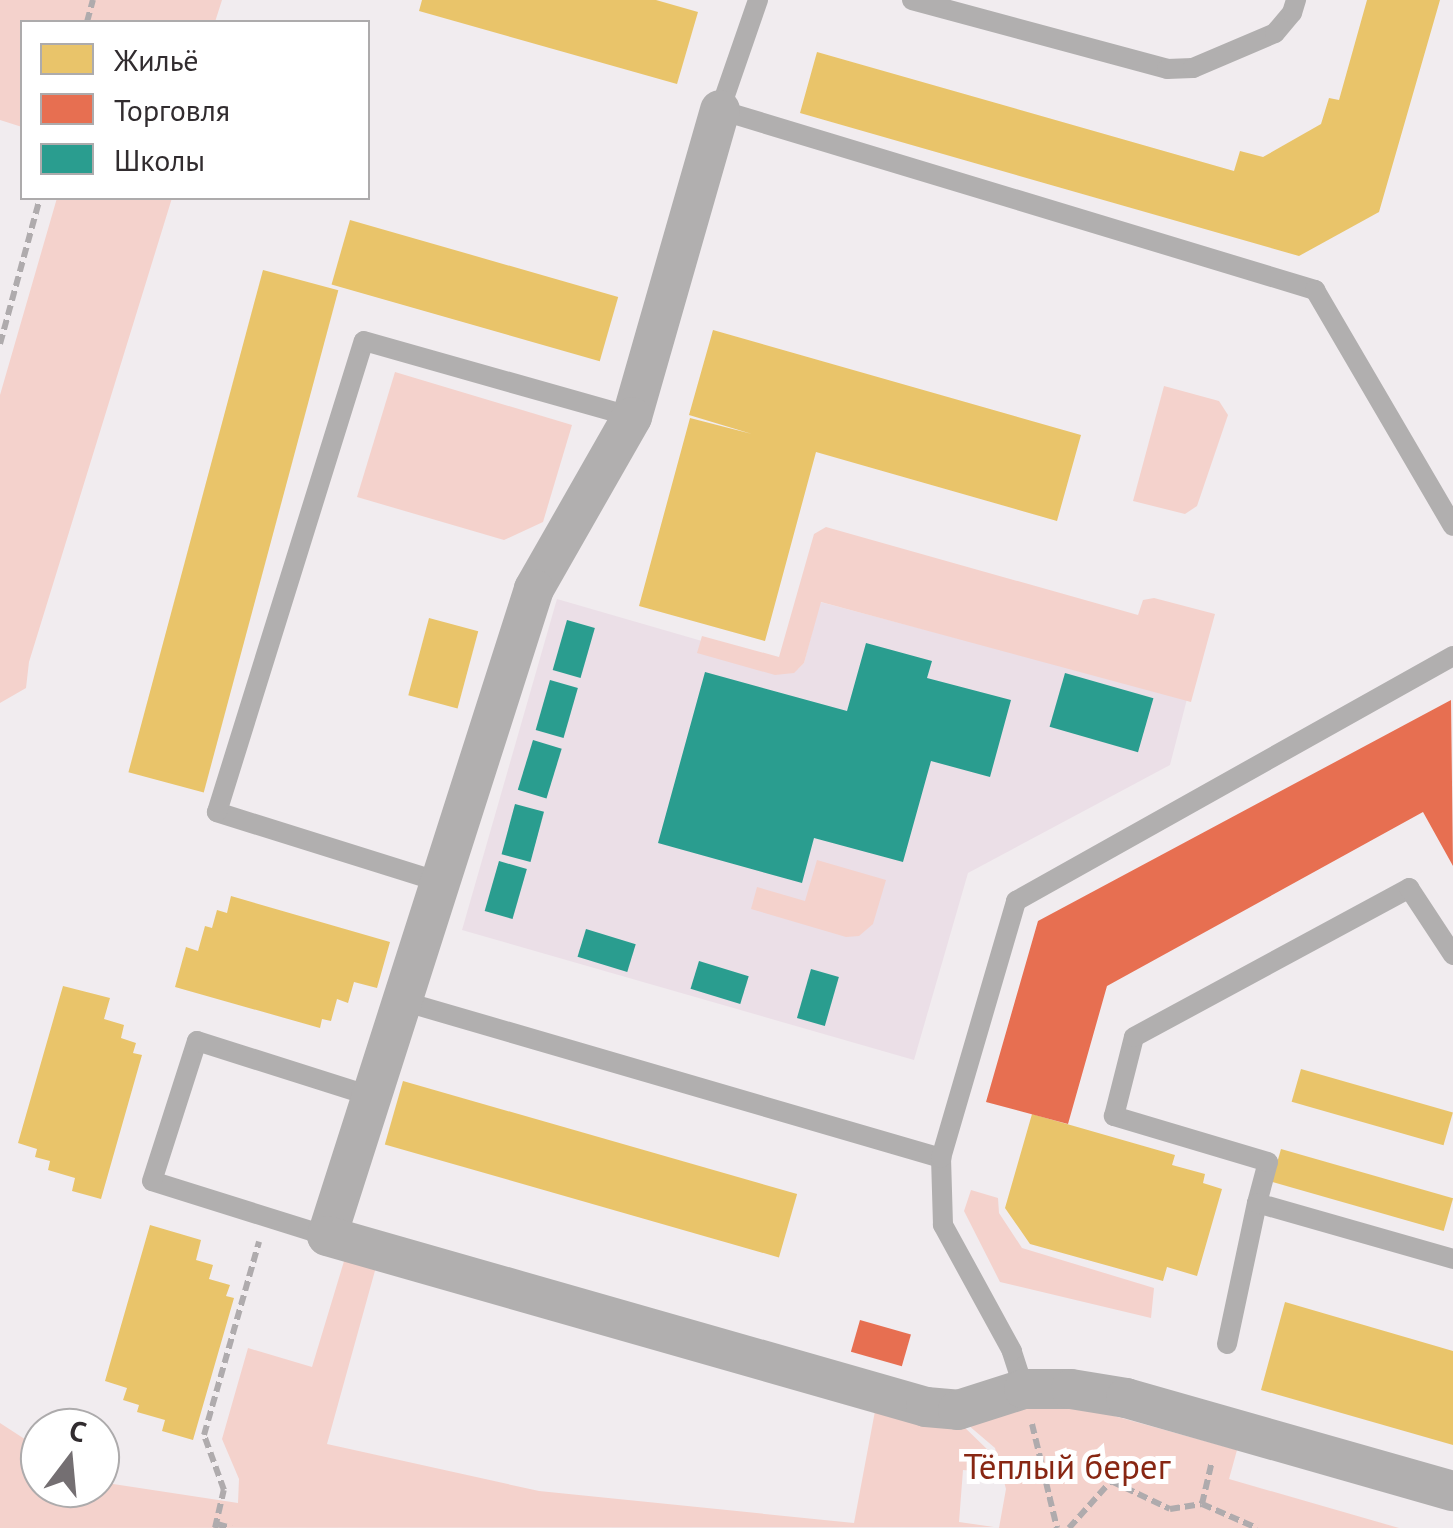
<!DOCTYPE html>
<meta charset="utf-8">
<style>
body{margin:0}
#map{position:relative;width:1453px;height:1528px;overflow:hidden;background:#f1ecef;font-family:"PT Sans",sans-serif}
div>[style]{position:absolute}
.built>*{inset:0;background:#ebdfe7}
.green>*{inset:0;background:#f4d2cc}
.homes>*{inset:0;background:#e9c46a;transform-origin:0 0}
.shops>*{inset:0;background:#e76f51;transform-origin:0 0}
.schools>*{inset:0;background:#2a9d8f;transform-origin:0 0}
.path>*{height:6px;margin-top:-3px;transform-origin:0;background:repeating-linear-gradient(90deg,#afabad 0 10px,transparent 0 15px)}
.service>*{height:20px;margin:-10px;padding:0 10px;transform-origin:10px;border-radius:10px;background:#b1afaf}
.minor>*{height:40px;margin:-20px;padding:0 20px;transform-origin:20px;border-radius:20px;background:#b1afaf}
span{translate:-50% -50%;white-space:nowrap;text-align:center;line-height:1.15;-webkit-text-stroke:10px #fff;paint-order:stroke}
.park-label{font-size:35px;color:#882713}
.legend{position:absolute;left:20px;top:20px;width:350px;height:180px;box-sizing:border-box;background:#fff;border:2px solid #adabac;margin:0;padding:12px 18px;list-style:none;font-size:30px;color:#312c2f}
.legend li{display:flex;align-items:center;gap:20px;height:50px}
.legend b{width:50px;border:2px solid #adabac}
.north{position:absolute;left:20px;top:1408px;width:100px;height:100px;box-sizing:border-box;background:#fff;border:2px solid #adabac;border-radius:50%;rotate:16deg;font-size:28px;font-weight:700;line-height:40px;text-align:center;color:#312c2f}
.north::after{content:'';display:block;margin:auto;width:35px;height:45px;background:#746f72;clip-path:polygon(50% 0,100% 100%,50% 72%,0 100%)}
</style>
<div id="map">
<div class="built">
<div style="clip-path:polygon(557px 599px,798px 669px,804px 663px,820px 602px,1187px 699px,1170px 765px,968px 873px,914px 1060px,462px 930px)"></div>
</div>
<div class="green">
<div style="clip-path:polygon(0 0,222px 0,215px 22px,22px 22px,22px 127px,0 120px)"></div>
<div style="clip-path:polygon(57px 198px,172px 198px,29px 662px,26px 688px,0 703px,0 395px)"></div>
<div style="clip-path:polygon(395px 372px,572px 425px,543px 522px,504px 540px,357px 497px)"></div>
<div style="clip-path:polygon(1164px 386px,1219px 401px,1228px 415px,1197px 506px,1185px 514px,1133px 501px)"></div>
<div style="clip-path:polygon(826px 527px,1138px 615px,1143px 600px,1154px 598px,1215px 614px,1191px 702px,821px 602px,804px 663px,794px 673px,775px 675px,697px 653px,702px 636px,779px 657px,814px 534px)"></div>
<div style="clip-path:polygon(817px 860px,886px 880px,873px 924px,859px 936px,846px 937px,751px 909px,757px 887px,805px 901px)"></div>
<div style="clip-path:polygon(971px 1190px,998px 1198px,999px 1213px,1022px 1248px,1154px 1288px,1151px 1318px,1000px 1282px,964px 1211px)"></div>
<div style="clip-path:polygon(348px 1248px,376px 1267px,327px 1444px,539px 1491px,854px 1523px,875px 1411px,958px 1421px,990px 1452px,996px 1473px,963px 1470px,959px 1522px,994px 1527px,0 1528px,0 1423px,40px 1449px,40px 1488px,100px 1488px,100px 1482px,238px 1503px,239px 1479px,222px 1439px,248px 1348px,312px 1367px)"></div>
<div style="clip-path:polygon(1046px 1397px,1237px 1450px,1229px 1479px,1399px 1528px,999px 1528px,1006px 1489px,995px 1448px,961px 1419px)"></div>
</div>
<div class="homes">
<div style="clip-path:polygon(422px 0,656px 0,698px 12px,677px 84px,419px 11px)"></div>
<div style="clip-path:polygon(1367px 0,1440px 0,1379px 212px,1299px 256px,800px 113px,817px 52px,1234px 171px,1240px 151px,1263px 157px,1321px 124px,1329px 98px,1339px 100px)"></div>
<div style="left:350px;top:220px;width:279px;height:67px;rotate:16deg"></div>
<div style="left:263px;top:270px;width:78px;height:520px;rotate:15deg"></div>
<div style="clip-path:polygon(713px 330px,1081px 435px,1057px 521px,816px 452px,765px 641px,639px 606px,690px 418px,752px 434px,689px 415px)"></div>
<div style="left:429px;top:618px;width:51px;height:80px;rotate:15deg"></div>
<div style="clip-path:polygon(231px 896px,390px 942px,377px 988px,354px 982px,348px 1003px,337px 999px,331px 1021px,322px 1019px,320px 1028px,175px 987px,186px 947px,198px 951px,205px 926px,212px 928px,217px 910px,227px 913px)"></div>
<div style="clip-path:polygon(63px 986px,110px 998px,104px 1019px,124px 1025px,121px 1038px,136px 1043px,133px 1053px,142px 1055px,101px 1199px,72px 1191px,75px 1178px,48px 1170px,50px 1161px,35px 1157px,37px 1149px,18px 1143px)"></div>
<div style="left:1301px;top:1069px;width:158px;height:34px;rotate:16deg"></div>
<div style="left:403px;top:1081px;width:410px;height:66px;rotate:16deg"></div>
<div style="clip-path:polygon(1032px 1114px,1175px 1155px,1172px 1165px,1205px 1174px,1203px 1183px,1222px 1189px,1197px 1276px,1167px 1267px,1163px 1281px,1030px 1244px,1005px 1208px)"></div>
<div style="left:1281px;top:1149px;width:179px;height:34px;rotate:16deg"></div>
<div style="clip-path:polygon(150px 1225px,201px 1240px,196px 1260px,213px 1265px,209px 1279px,230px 1285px,226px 1296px,234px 1298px,193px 1440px,162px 1431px,165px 1420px,137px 1412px,139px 1405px,123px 1400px,127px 1388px,105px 1381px)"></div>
<div style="clip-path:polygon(1285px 1302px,1453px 1351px,1453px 1445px,1261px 1390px)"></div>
</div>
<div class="shops">
<div style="clip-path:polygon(1451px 700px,1453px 866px,1423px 812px,1107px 986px,1068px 1124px,986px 1102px,1038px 921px)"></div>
<div style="left:860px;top:1320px;width:53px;height:33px;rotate:16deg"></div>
</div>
<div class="schools">
<div style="left:567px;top:620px;width:29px;height:52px;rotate:16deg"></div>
<div style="clip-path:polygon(866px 643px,932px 661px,927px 678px,1011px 700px,990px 777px,931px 761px,903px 862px,814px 838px,802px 883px,658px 843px,705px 672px,847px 711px)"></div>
<div style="left:1065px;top:673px;width:92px;height:56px;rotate:16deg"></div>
<div style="left:550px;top:680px;width:29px;height:52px;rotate:16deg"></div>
<div style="left:533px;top:740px;width:30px;height:52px;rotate:17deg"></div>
<div style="left:515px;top:804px;width:30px;height:52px;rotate:15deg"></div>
<div style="left:499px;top:861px;width:29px;height:52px;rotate:16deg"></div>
<div style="left:586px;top:929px;width:52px;height:29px;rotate:17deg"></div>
<div style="left:699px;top:961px;width:52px;height:29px;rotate:17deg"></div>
<div style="left:811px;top:969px;width:29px;height:51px;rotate:16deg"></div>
</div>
<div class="path">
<div style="left:87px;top:22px;width:23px;rotate:-75deg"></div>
<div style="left:0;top:344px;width:151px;rotate:-74.7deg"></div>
<div style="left:1032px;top:1424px;width:107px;rotate:76.5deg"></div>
<div style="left:1202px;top:1504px;width:44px;rotate:-76.9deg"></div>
<div style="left:217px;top:1524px;width:15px;rotate:16deg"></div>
<div style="left:215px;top:1528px;width:39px;rotate:-77deg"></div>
<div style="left:224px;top:1490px;width:59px;rotate:-110deg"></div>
<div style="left:204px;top:1435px;width:201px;rotate:-74.1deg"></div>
<div style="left:1069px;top:1528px;width:63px;rotate:-48.2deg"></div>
<div style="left:1111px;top:1481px;width:65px;rotate:25.4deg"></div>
<div style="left:1170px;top:1509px;width:32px;rotate:-9deg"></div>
<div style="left:1202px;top:1504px;width:60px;rotate:23.6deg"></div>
</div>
<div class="service">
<div style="left:758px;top:0;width:116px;rotate:109.1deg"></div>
<div style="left:720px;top:110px;width:622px;rotate:16.83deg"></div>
<div style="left:1315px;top:290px;width:273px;rotate:59.7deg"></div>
<div style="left:912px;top:0;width:264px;rotate:15.1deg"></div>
<div style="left:1167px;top:69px;width:26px;rotate:-2deg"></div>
<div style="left:1193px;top:68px;width:89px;rotate:-23.1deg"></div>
<div style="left:1275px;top:33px;width:26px;rotate:-50deg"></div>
<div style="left:1292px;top:13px;width:14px;rotate:-73deg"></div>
<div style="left:443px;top:883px;width:237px;rotate:-162.6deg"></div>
<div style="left:217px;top:812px;width:493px;rotate:-72.7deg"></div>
<div style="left:364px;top:341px;width:279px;rotate:15.8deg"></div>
<div style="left:399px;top:1000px;width:565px;rotate:16.25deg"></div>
<div style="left:1257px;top:1203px;width:42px;rotate:-75deg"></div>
<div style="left:1268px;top:1162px;width:161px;rotate:-163.4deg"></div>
<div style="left:1114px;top:1116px;width:81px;rotate:-75.8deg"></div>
<div style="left:1134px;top:1037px;width:313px;rotate:-28.4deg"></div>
<div style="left:1409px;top:888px;width:80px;rotate:56.7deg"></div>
<div style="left:327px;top:1236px;width:183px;rotate:-162.6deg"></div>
<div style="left:152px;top:1181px;width:147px;rotate:-72.2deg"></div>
<div style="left:197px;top:1041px;width:182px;rotate:17.6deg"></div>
<div style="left:1227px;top:1344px;width:144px;rotate:-78deg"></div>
<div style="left:1257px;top:1203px;width:204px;rotate:15.9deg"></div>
<div style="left:1024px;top:1389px;width:40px;rotate:-108deg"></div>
<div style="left:1012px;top:1351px;width:144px;rotate:-118.7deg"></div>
<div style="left:943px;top:1225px;width:67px;rotate:-91.7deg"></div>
<div style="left:941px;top:1158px;width:268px;rotate:-73.7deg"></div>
<div style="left:1016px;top:901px;width:501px;rotate:-29.28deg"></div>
</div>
<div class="minor">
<div style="left:720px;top:110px;width:319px;rotate:106deg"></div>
<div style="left:632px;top:417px;width:198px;rotate:119.7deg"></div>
<div style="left:534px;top:589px;width:679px;rotate:107.74deg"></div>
<div style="left:327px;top:1236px;width:623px;rotate:15.93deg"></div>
<div style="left:926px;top:1407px;width:32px;rotate:5deg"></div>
<div style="left:958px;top:1410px;width:69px;rotate:-17.7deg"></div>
<div style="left:1024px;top:1389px;width:47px"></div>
<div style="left:1071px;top:1389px;width:56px;rotate:9.3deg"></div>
<div style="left:1126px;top:1398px;width:340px;rotate:15.9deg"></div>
</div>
<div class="park-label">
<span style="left:1067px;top:1466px">Тёплый берег</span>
</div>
<ul class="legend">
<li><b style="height:28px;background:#e9c46a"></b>Жильё</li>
<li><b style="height:28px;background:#e76f51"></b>Торговля</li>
<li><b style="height:28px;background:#2a9d8f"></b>Школы</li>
</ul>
<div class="north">С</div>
</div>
